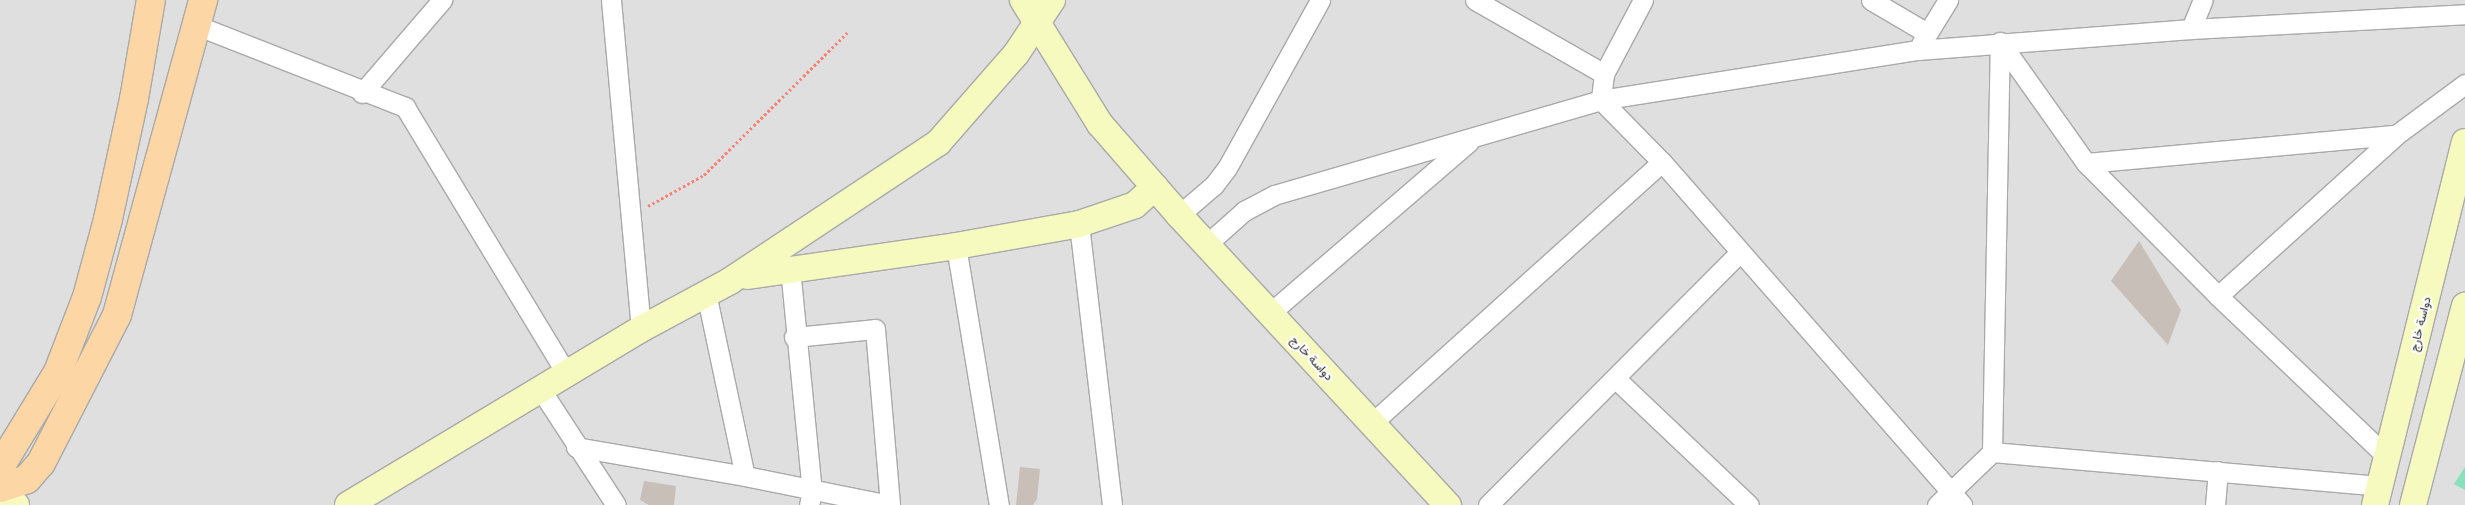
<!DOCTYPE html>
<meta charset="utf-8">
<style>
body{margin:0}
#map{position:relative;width:2465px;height:505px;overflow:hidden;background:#f2efe9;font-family:"Noto Sans",Vazirmatn,sans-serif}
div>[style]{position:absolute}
.residential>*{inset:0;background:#e0dfdf;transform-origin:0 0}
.pitch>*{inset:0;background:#88e0be}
.building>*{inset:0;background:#c7bfb8}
.path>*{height:3px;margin-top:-1.5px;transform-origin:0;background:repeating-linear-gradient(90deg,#fa8072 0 2.5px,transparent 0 5px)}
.roads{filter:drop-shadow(1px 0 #a9a9a9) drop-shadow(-1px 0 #a9a9a9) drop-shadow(0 1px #a9a9a9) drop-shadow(0 -1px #a9a9a9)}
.street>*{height:19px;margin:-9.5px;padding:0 9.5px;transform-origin:9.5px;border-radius:9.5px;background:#fff}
.secondary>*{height:26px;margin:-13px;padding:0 13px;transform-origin:13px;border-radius:13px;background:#f7fabf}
.primary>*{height:28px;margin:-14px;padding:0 14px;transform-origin:14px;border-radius:14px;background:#fcd6a4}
span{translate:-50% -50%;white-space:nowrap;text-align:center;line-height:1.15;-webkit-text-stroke:4px #fff;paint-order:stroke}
.street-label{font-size:12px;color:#222}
</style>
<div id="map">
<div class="residential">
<div style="left:0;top:0;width:2465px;height:505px"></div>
</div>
<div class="pitch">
<div style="clip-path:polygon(2465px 467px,2465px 490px,2454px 484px)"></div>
</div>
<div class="building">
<div style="clip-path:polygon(2139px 241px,2181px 310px,2168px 345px,2111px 281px)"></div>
<div style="clip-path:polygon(1020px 467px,1040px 469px,1037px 499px,1033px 505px,1016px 505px)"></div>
<div style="clip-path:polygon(644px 481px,676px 486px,674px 505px,649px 505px,640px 500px)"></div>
</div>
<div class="path">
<div style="left:648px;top:206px;width:64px;rotate:-29deg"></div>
<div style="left:704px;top:175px;width:202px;rotate:-44.8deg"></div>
</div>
<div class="roads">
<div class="street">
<div style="left:611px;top:0;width:330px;rotate:84.8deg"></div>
<div style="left:1475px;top:0;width:149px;rotate:29.8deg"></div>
<div style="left:1643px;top:0;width:84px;rotate:117.8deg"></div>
<div style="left:1604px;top:74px;width:26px;rotate:97deg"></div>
<div style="left:1601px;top:100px;width:87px;rotate:45.5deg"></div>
<div style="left:1662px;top:162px;width:456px;rotate:48.8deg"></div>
<div style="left:1871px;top:0;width:65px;rotate:30.5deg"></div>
<div style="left:196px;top:25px;width:225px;rotate:21.4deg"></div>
<div style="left:405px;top:107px;width:312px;rotate:58.8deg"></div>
<div style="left:2191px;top:29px;width:31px;rotate:-68deg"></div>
<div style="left:2000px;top:42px;width:148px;rotate:54.6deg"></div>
<div style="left:2086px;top:163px;width:187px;rotate:45.2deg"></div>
<div style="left:2218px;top:296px;width:233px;rotate:43.6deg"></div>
<div style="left:1921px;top:44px;width:52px;rotate:-58.5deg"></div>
<div style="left:362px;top:93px;width:123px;rotate:-49.3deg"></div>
<div style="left:2086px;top:163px;width:311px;rotate:-5.2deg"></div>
<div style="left:1179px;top:215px;width:46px;rotate:-40.6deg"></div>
<div style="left:1214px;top:185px;width:21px;rotate:-53deg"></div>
<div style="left:1227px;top:168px;width:192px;rotate:-61deg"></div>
<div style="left:1079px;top:224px;width:283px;rotate:83.3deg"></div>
<div style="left:1207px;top:244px;width:50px;rotate:-41.7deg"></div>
<div style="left:1244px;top:211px;width:34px;rotate:-28deg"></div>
<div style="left:1274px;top:195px;width:341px;rotate:-16.2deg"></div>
<div style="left:1601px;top:100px;width:321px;rotate:-9deg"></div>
<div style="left:1918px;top:50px;width:274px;rotate:-4.4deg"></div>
<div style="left:2191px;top:29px;width:274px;rotate:-3.1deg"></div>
<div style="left:956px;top:246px;width:263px;rotate:80.6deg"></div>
<div style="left:790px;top:268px;width:224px;rotate:84.4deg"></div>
<div style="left:812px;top:491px;width:14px;rotate:102deg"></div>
<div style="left:706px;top:293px;width:187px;rotate:78deg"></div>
<div style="left:2218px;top:296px;width:240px;rotate:-42.1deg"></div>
<div style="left:2396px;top:135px;width:86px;rotate:-36.5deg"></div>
<div style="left:1270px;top:313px;width:262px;rotate:-40.7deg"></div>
<div style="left:794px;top:337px;width:81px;rotate:-5.6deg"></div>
<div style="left:875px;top:329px;width:177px;rotate:85.1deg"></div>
<div style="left:1616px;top:379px;width:183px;rotate:43.5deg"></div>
<div style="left:541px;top:390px;width:137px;rotate:56.9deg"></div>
<div style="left:1372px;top:423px;width:390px;rotate:-42deg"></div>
<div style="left:576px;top:447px;width:171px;rotate:9.7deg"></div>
<div style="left:745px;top:476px;width:147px;rotate:11.4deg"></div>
<div style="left:1992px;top:452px;width:389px;rotate:5deg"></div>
<div style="left:1488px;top:505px;width:357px;rotate:-45.1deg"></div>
<div style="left:1937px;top:505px;width:76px;rotate:-43.9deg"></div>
<div style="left:1992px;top:452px;width:410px;rotate:-88.9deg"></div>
<div style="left:2215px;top:505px;width:34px;rotate:-85deg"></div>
</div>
<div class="secondary">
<div style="left:1023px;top:0;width:146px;rotate:58.2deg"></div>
<div style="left:1100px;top:124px;width:121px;rotate:49deg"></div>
<div style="left:1179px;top:215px;width:396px;rotate:47.2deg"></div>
<div style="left:748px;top:276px;width:210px;rotate:-8.2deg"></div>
<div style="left:956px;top:246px;width:125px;rotate:-10.1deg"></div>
<div style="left:1079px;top:224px;width:59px;rotate:-18.7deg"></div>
<div style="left:1135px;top:205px;width:27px;rotate:-42deg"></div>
<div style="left:0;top:495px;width:19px;rotate:32deg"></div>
<div style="left:348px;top:505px;width:342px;rotate:-31deg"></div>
<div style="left:641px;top:329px;width:101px;rotate:-28.3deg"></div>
<div style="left:730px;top:281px;width:250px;rotate:-33.6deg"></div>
<div style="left:938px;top:143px;width:118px;rotate:-48.8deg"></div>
<div style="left:1016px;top:54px;width:65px;rotate:-56.3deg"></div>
<div style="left:2375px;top:505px;width:374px;rotate:-76.1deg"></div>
<div style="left:2413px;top:505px;width:206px;rotate:-75.4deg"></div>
</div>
<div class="primary">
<div style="left:0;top:467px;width:111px;rotate:-58.6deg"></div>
<div style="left:58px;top:372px;width:80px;rotate:-68.9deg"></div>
<div style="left:87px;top:297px;width:81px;rotate:-74.9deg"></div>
<div style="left:108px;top:219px;width:123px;rotate:-77.8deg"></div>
<div style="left:134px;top:99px;width:100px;rotate:-80.3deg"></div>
<div style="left:0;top:488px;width:28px;rotate:-18deg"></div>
<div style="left:27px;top:479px;width:21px;rotate:-49deg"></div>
<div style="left:41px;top:463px;width:166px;rotate:-62.8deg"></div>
<div style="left:117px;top:315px;width:327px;rotate:-74.7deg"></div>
</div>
</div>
<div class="street-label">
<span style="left:2420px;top:324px;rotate:-76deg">دواسة خارج</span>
<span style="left:1312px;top:358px;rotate:47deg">دواسة خارج</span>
</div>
</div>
